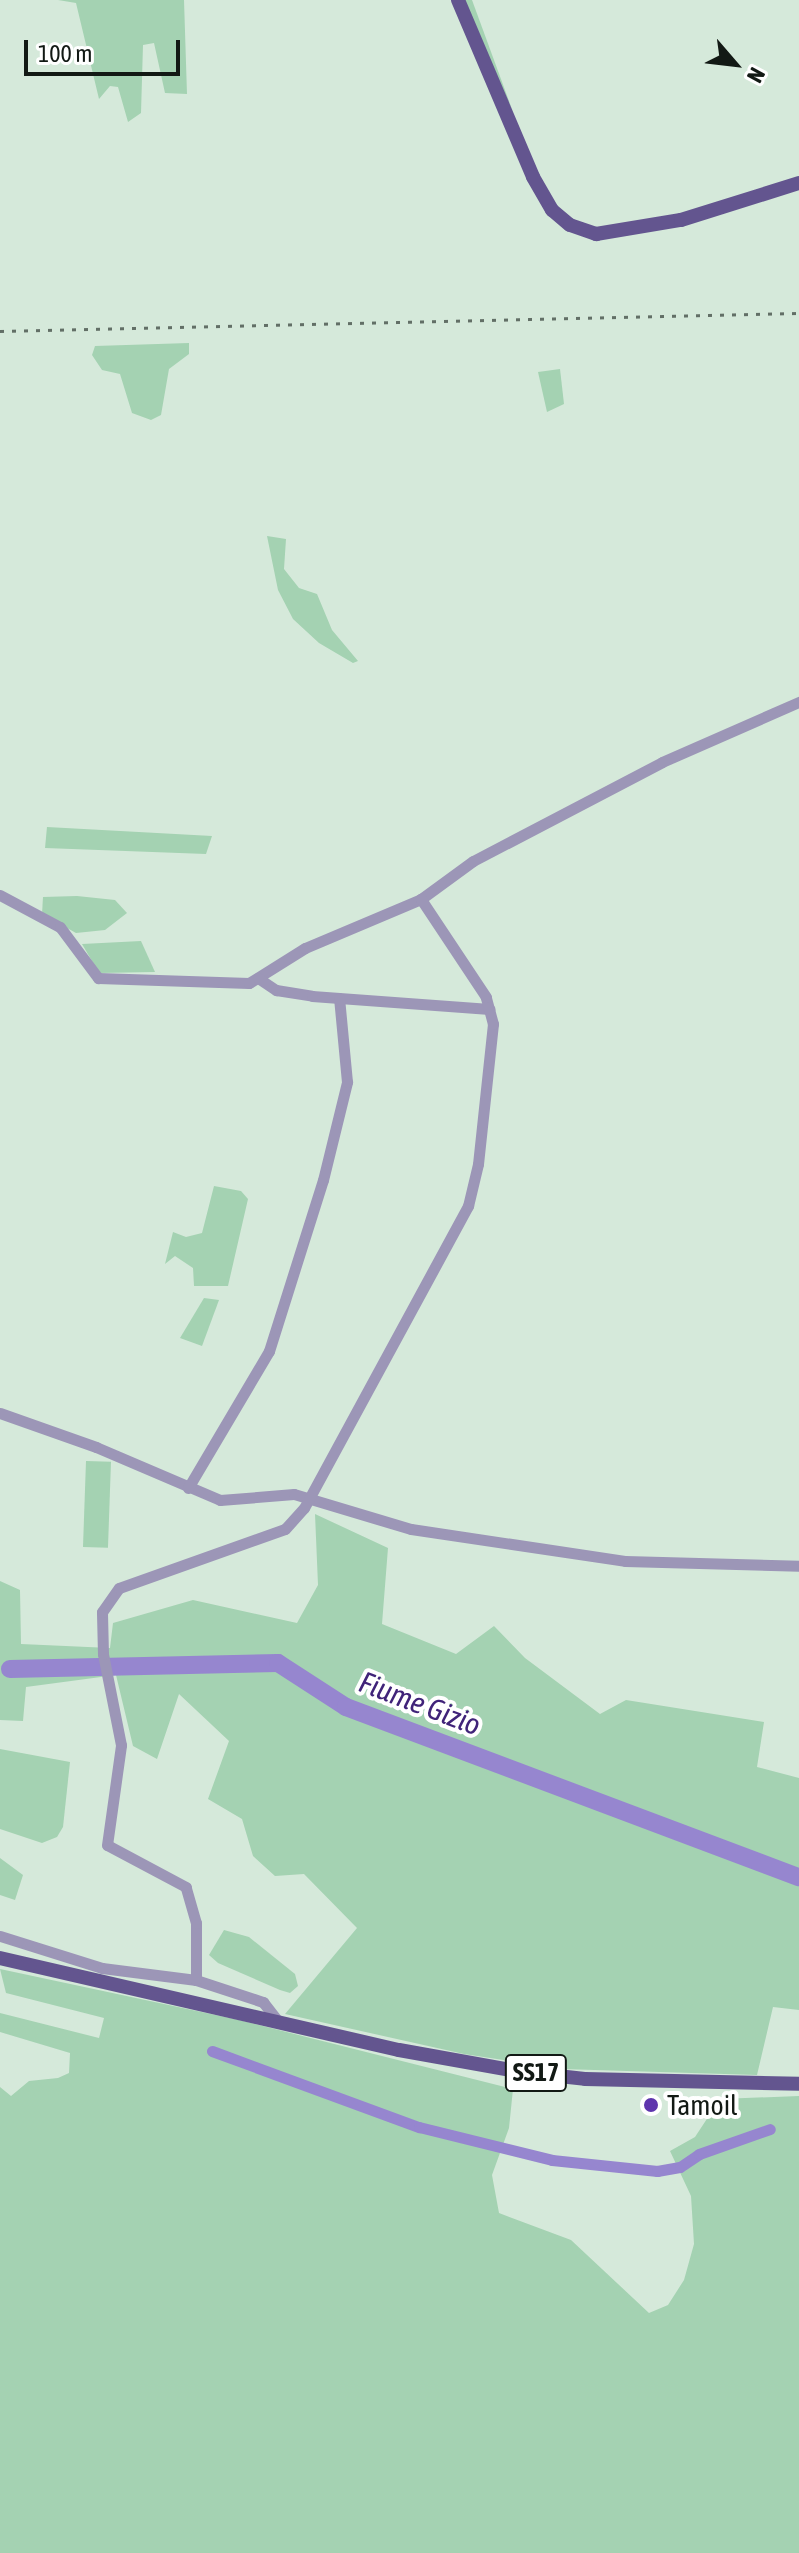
<!DOCTYPE html>
<style>
body{margin:0}
#map{position:relative;width:799px;height:2553px;overflow:hidden;background:#d5e9da;font-family:"Asap Condensed",sans-serif}
div>[style]{position:absolute}
.green>*{inset:0;background:#a4d2b2;transform-origin:0 0}
.canal>*{height:11px;margin:-5.5px;padding:0 5.5px;transform-origin:5.5px;border-radius:5.5px;background:#9686cf}
.river>*{height:18px;margin:-9px;padding:0 9px;transform-origin:9px;border-radius:9px;background:#9686cf}
.minor>*{height:11px;margin:-5.5px;padding:0 5.5px;transform-origin:5.5px;border-radius:5.5px;background:#9c96b7}
.major>*{height:14px;margin:-7px;padding:0 7px;transform-origin:7px;border-radius:7px;background:#63558f}
.rail>*{height:3px;margin-top:-1.5px;transform-origin:0;background:repeating-linear-gradient(90deg,#626f66 0 4px,transparent 0 12px)}
.dots>*{width:22px;height:22px;translate:-50% -50%;box-sizing:border-box;border:4px solid #fff;border-radius:50%}
span{translate:-50% -50%;white-space:nowrap;text-align:center;line-height:1.15;-webkit-text-stroke:8px #fff;paint-order:stroke}
.shield-label span{padding:2px 6px;background:#fff;border:2px solid;border-radius:6px;-webkit-text-stroke-width:0}
.shield-label{font-size:26px;color:#121914;font-weight:700}
.poi-label{font-size:28px;color:#121914}
.left{translate:0 -50%;text-align:left}
.water-label{font-size:30px;color:#402379;font-style:italic}
.north{position:absolute;left:695px;top:24px;width:80px;height:80px;-webkit-text-stroke:6px #fff;paint-order:stroke;rotate:118deg;font-size:22px;font-weight:700;line-height:32px;text-align:center;color:#121914}
.north::after{content:'';display:block;margin:auto;width:28px;height:36px;background:#121914;clip-path:polygon(50% 0,100% 100%,50% 72%,0 100%)}
.scale{position:absolute;left:24px;top:40px;width:156px;height:36px;box-sizing:border-box;border:4px solid #121914;border-top:0;padding-left:10px;font-size:24px;line-height:28px;white-space:nowrap;color:#121914;-webkit-text-stroke:6px #fff;paint-order:stroke}
</style>
<div id="map">
<div class="green">
<div style="clip-path:polygon(58px 0,184px 0,187px 94px,165px 93px,154px 43px,143px 45px,141px 113px,128px 122px,118px 87px,110px 86px,99px 99px,76px 3px)"></div>
<div style="clip-path:polygon(464px 0,472px 0,513px 112px)"></div>
<div style="clip-path:polygon(189px 343px,189px 354px,169px 369px,161px 415px,151px 420px,132px 413px,120px 374px,102px 370px,92px 355px,95px 346px)"></div>
<div style="clip-path:polygon(560px 369px,564px 404px,547px 412px,538px 372px)"></div>
<div style="clip-path:polygon(267px 536px,286px 539px,284px 569px,299px 588px,317px 594px,332px 630px,358px 661px,353px 663px,319px 643px,293px 619px,278px 590px)"></div>
<div style="clip-path:polygon(47px 827px,212px 836px,206px 854px,45px 848px)"></div>
<div style="clip-path:polygon(77px 896px,115px 900px,127px 913px,105px 930px,76px 933px,42px 914px,43px 897px)"></div>
<div style="clip-path:polygon(141px 941px,155px 972px,99px 973px,82px 944px)"></div>
<div style="clip-path:polygon(214px 1186px,241px 1191px,248px 1199px,228px 1286px,194px 1286px,193px 1268px,175px 1256px,165px 1264px,173px 1232px,186px 1237px,202px 1233px)"></div>
<div style="clip-path:polygon(204px 1298px,219px 1300px,202px 1346px,180px 1338px)"></div>
<div style="left:86px;top:1461px;width:25px;height:86px;rotate:2deg"></div>
<div style="clip-path:polygon(315px 1514px,388px 1548px,382px 1624px,456px 1654px,494px 1626px,525px 1658px,600px 1714px,626px 1700px,764px 1722px,757px 1767px,799px 1778px,799px 2010px,773px 2007px,757px 2075px,562px 2069px,464px 2054px,285px 2014px,357px 1928px,304px 1874px,275px 1876px,253px 1856px,242px 1819px,208px 1799px,229px 1741px,179px 1694px,157px 1759px,133px 1746px,116px 1675px,26px 1687px,23px 1721px,0 1720px,0 1581px,20px 1590px,21px 1644px,110px 1648px,113px 1623px,193px 1600px,297px 1623px,318px 1585px)"></div>
<div style="clip-path:polygon(0 1749px,70px 1762px,63px 1827px,57px 1837px,42px 1843px,0 1829px)"></div>
<div style="clip-path:polygon(0 1858px,23px 1875px,15px 1900px,0 1895px)"></div>
<div style="clip-path:polygon(224px 1930px,249px 1937px,295px 1974px,298px 1986px,290px 1993px,280px 1990px,218px 1963px,209px 1955px)"></div>
<div style="clip-path:polygon(0 1969px,239px 2020px,513px 2089px,509px 2128px,492px 2175px,499px 2213px,571px 2240px,649px 2313px,668px 2305px,684px 2280px,694px 2244px,691px 2196px,670px 2151px,695px 2137px,720px 2099px,799px 2096px,799px 2553px,0 2553px,0 2087px,11px 2096px,29px 2081px,58px 2078px,69px 2073px,70px 2053px,0 2032px,0 2013px,99px 2038px,104px 2018px,6px 1993px)"></div>
</div>
<div class="canal">
<div style="left:212px;top:2051px;width:221px;rotate:20.2deg"></div>
<div style="left:419px;top:2127px;width:137px;rotate:13.9deg"></div>
<div style="left:552px;top:2160px;width:106px;rotate:6deg"></div>
<div style="left:657px;top:2171px;width:23px;rotate:-10deg"></div>
<div style="left:680px;top:2167px;width:23px;rotate:-34deg"></div>
<div style="left:699px;top:2154px;width:75px;rotate:-19.4deg"></div>
</div>
<div class="river">
<div style="left:10px;top:1669px;width:268px;rotate:-1.3deg"></div>
<div style="left:278px;top:1663px;width:81px;rotate:32.9deg"></div>
<div style="left:346px;top:1707px;width:484px;rotate:20.6deg"></div>
</div>
<div class="minor">
<div style="left:0;top:895px;width:68px;rotate:28.1deg"></div>
<div style="left:60px;top:927px;width:64px;rotate:53.3deg"></div>
<div style="left:98px;top:978px;width:151px;rotate:1.9deg"></div>
<div style="left:249px;top:983px;width:66px;rotate:-32deg"></div>
<div style="left:305px;top:948px;width:126px;rotate:-22.9deg"></div>
<div style="left:421px;top:899px;width:64px;rotate:-36.2deg"></div>
<div style="left:473px;top:861px;width:213px;rotate:-27.6deg"></div>
<div style="left:662px;top:762px;width:150px;rotate:-23.7deg"></div>
<div style="left:258px;top:978px;width:22px;rotate:34deg"></div>
<div style="left:276px;top:990px;width:36px;rotate:9deg"></div>
<div style="left:312px;top:996px;width:178px;rotate:4.2deg"></div>
<div style="left:0;top:1413px;width:102px;rotate:19.5deg"></div>
<div style="left:96px;top:1447px;width:135px;rotate:23.1deg"></div>
<div style="left:220px;top:1500px;width:74px;rotate:-4.6deg"></div>
<div style="left:294px;top:1494px;width:122px;rotate:16.7deg"></div>
<div style="left:411px;top:1529px;width:216px;rotate:8.5deg"></div>
<div style="left:625px;top:1561px;width:174px;rotate:1.6deg"></div>
<div style="left:188px;top:1488px;width:159px;rotate:-59.4deg"></div>
<div style="left:269px;top:1351px;width:179px;rotate:-72.5deg"></div>
<div style="left:323px;top:1180px;width:101px;rotate:-76.2deg"></div>
<div style="left:347px;top:1082px;width:84px;rotate:-95.4deg"></div>
<div style="left:0;top:1936px;width:107px;rotate:17.4deg"></div>
<div style="left:102px;top:1968px;width:95px;rotate:7.3deg"></div>
<div style="left:196px;top:1980px;width:71px;rotate:18.2deg"></div>
<div style="left:263px;top:2002px;width:23px;rotate:52deg"></div>
<div style="left:196px;top:1980px;width:57px;rotate:-90deg"></div>
<div style="left:196px;top:1923px;width:37px;rotate:-106deg"></div>
<div style="left:186px;top:1887px;width:89px;rotate:-152deg"></div>
<div style="left:107px;top:1845px;width:101px;rotate:-82deg"></div>
<div style="left:121px;top:1745px;width:93px;rotate:-101.2deg"></div>
<div style="left:103px;top:1654px;width:42px;rotate:-91.4deg"></div>
<div style="left:102px;top:1612px;width:29px;rotate:-55deg"></div>
<div style="left:119px;top:1588px;width:176px;rotate:-19.6deg"></div>
<div style="left:285px;top:1529px;width:28px;rotate:-48deg"></div>
<div style="left:304px;top:1508px;width:344px;rotate:-61.5deg"></div>
<div style="left:468px;top:1206px;width:43px;rotate:-76.6deg"></div>
<div style="left:478px;top:1164px;width:141px;rotate:-83.9deg"></div>
<div style="left:493px;top:1024px;width:28px;rotate:-105deg"></div>
<div style="left:486px;top:997px;width:118px;rotate:-123.6deg"></div>
</div>
<div class="major">
<div style="left:458px;top:0;width:192px;rotate:67deg"></div>
<div style="left:533px;top:177px;width:38px;rotate:60deg"></div>
<div style="left:552px;top:210px;width:23px;rotate:40deg"></div>
<div style="left:570px;top:225px;width:28px;rotate:19deg"></div>
<div style="left:596px;top:234px;width:86px;rotate:-9.4deg"></div>
<div style="left:681px;top:220px;width:124px;rotate:-17.4deg"></div>
<div style="left:0;top:1958px;width:409px;rotate:13deg"></div>
<div style="left:399px;top:2050px;width:125px;rotate:10.1deg"></div>
<div style="left:522px;top:2072px;width:63px;rotate:6.3deg"></div>
<div style="left:585px;top:2079px;width:214px;rotate:1.3deg"></div>
</div>
<div class="rail">
<div style="left:0;top:331px;width:799px;rotate:-1.29deg"></div>
</div>
<div class="dots">
<div style="left:651px;top:2105px;background:#5e35ad"></div>
</div>
<div class="shield-label">
<span style="left:536px;top:2073px">SS17</span>
</div>
<div class="poi-label">
<span class="left" style="left:667px;top:2105px">Tamoil</span>
</div>
<div class="water-label">
<span style="left:420px;top:1703px;rotate:21deg">Fiume Gizio</span>
</div>
<div class="north">N</div>
<div class="scale">100 m</div>
</div>
